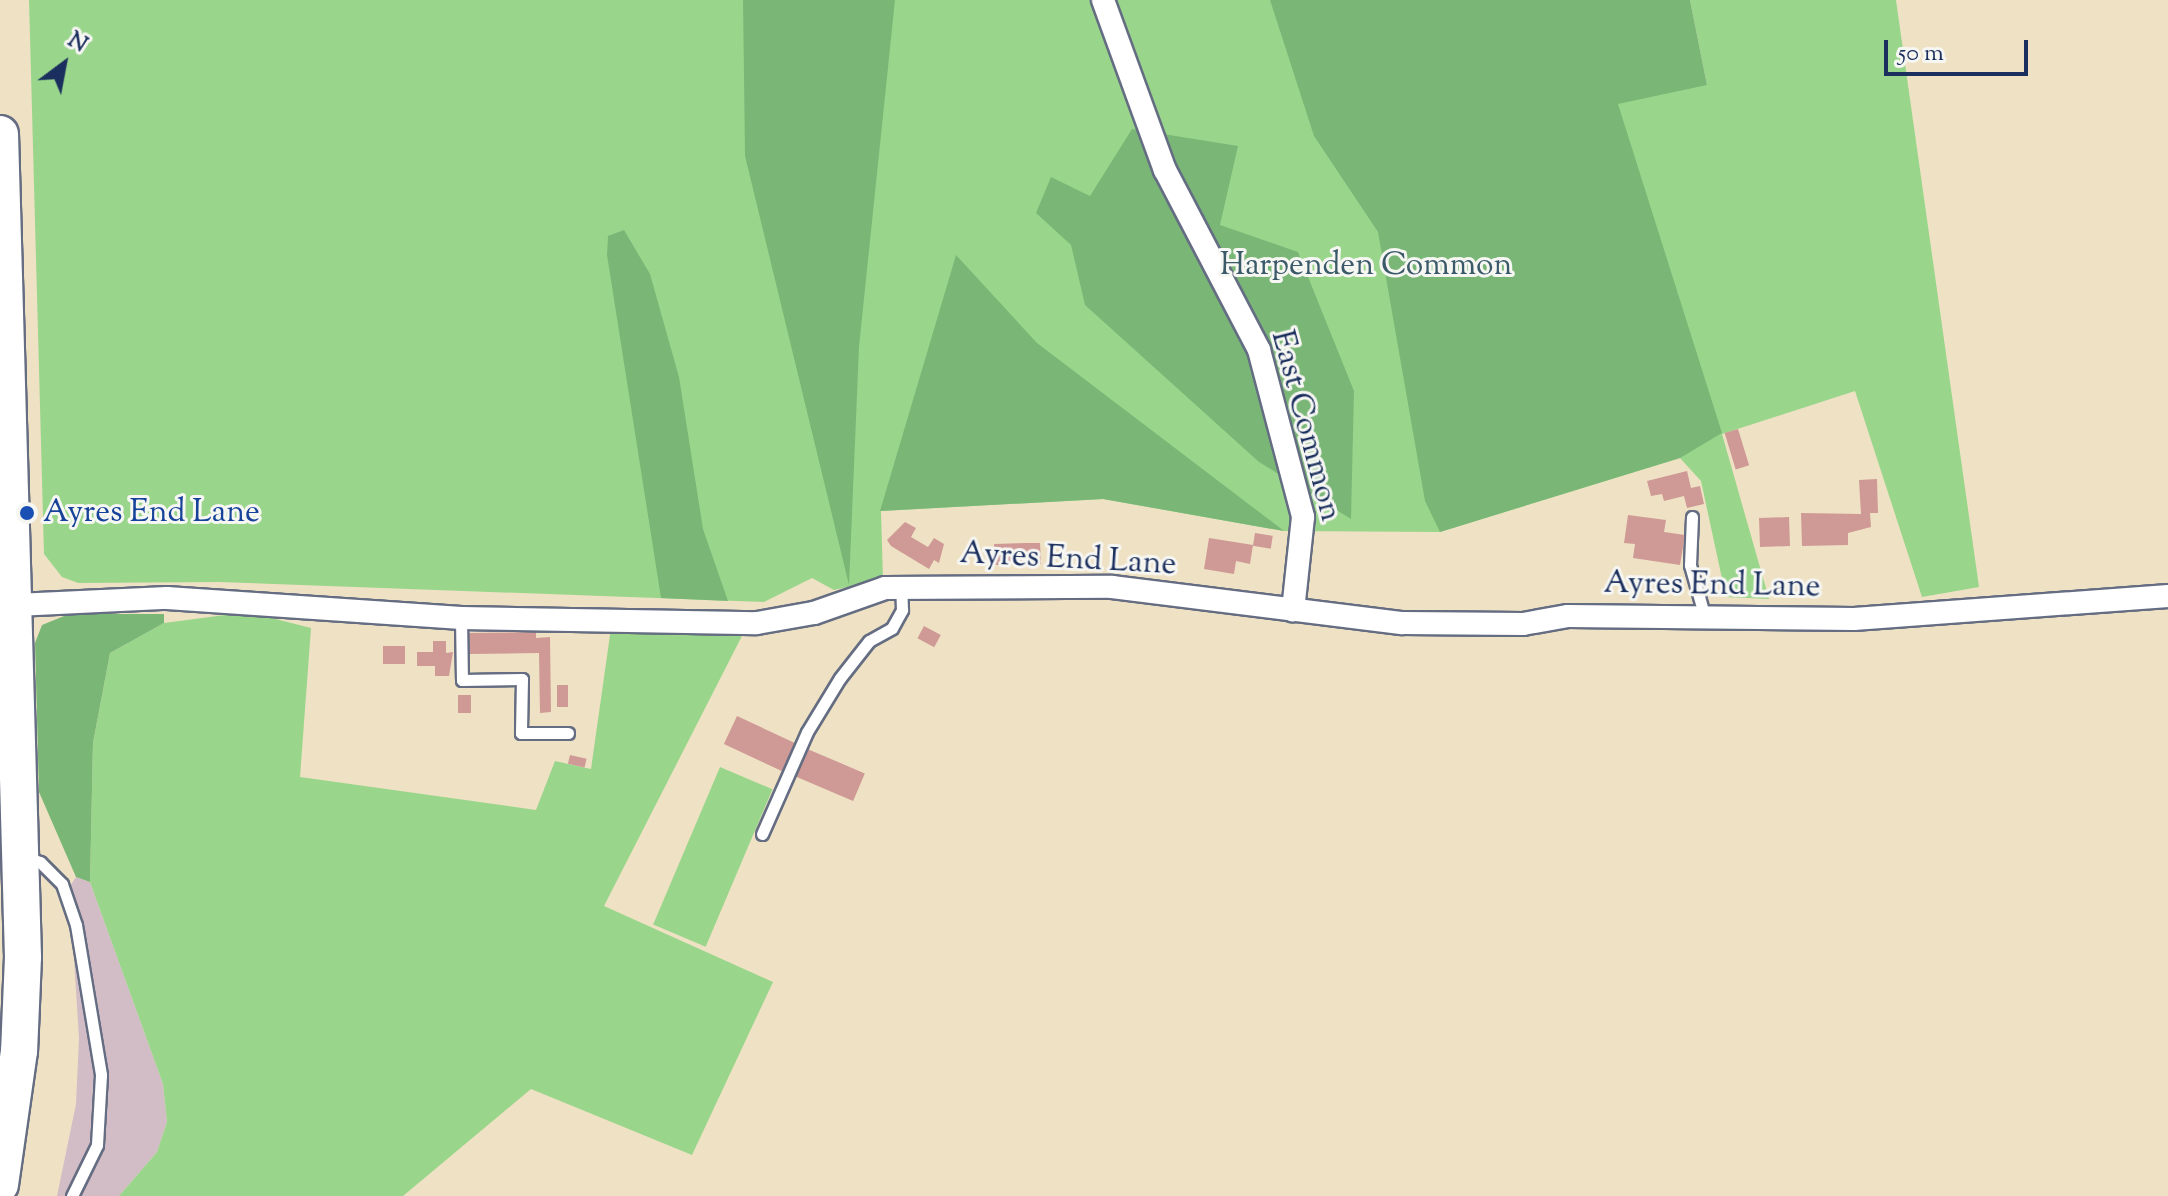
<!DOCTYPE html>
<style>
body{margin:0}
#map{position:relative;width:2168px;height:1196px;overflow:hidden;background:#efe1c4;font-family:"Sorts Mill Goudy",serif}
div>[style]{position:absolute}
.industrial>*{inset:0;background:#d2bdc6}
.green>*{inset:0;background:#99d68b;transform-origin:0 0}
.forest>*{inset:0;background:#7ab777}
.building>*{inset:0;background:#cf9996;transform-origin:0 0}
.roads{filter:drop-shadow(2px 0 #656d82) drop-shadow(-2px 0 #656d82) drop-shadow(0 2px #656d82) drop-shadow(0 -2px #656d82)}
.lane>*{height:11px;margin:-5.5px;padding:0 5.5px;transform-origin:5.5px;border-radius:5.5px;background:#fff}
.street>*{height:22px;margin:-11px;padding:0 11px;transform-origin:11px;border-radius:11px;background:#fff}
.primary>*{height:36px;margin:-18px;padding:0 18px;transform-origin:18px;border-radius:18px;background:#fff}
.dots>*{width:22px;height:22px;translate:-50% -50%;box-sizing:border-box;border:4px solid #f6f6f2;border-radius:50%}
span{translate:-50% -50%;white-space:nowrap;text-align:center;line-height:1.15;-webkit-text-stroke:6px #f6f6f2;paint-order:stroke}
.park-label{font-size:32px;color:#3a5969}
.street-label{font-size:32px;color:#1b2f5e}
.transit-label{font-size:32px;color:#164399}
.left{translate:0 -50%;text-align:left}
.north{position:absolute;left:24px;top:24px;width:80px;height:80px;-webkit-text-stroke:6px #f6f6f2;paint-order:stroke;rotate:32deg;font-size:22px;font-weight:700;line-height:32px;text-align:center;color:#1b2f5e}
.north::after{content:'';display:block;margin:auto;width:28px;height:36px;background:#1b2f5e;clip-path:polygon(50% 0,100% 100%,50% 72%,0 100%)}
.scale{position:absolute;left:1884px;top:40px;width:144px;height:36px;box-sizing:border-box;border:4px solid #1b2f5e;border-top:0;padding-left:10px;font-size:24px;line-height:28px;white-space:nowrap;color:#1b2f5e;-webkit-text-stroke:6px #f6f6f2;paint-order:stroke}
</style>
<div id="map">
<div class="industrial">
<div style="clip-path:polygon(76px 877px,90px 882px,163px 1084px,167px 1122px,157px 1152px,119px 1196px,57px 1196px,76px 1104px,79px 1038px,72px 928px,62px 898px)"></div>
</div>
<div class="green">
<div style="clip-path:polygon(29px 0,1595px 0,1707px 85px,1690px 0,1896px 0,1979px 587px,1922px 597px,1855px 391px,1722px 434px,1769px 599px,1726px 597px,1701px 481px,1680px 458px,1440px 532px,1284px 531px,1103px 499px,881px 511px,883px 579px,834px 590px,812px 578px,764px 602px,219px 582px,78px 583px,62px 577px,44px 554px)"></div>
<div style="clip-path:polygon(248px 612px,311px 628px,300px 777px,536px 810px,555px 761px,591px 769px,611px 628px,744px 632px,604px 906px,773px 982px,692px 1155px,531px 1089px,403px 1196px,119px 1196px,157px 1152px,167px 1122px,163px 1084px,90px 882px,93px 743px,110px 653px,164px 623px)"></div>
<div style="left:720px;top:767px;width:57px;height:171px;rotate:23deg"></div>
</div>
<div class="forest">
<div style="clip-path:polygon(743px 0,895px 0,859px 347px,849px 585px,745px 156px)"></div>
<div style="clip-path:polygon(1270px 0,1690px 0,1707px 85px,1618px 104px,1722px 433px,1680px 458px,1440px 532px,1425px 501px,1378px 232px,1314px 136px)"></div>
<div style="clip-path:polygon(1132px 129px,1238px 146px,1220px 225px,1298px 252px,1354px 391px,1351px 519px,1259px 462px,1085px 305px,1071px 245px,1036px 213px,1051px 177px,1090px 196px)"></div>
<div style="clip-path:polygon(624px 230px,650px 274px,679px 377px,703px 529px,728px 601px,661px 598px,607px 255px,608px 236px)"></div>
<div style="clip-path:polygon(956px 255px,1037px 343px,1284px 531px,1103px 499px,880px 511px)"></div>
<div style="clip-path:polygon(69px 614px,164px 614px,164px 623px,110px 653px,93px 743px,90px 882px,76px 877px,39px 792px,35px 643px,42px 625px)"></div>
</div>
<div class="building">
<div style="left:1738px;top:429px;width:38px;height:14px;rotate:73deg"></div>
<div style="clip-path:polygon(1687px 471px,1691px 488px,1700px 486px,1704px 504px,1687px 508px,1684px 496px,1664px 501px,1662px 494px,1651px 496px,1647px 481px)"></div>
<div style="clip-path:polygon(1877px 479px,1878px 513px,1870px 513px,1871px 527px,1848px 533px,1848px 545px,1802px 546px,1801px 513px,1861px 514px,1859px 480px)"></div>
<div style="clip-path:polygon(1628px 515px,1666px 520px,1664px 532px,1685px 535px,1680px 565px,1633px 558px,1635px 544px,1624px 543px)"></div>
<div style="left:1789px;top:517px;width:29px;height:30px;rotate:88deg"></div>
<div style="clip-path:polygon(905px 522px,916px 528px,911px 537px,928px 547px,934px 538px,944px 544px,939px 563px,934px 560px,929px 569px,891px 546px,887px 540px)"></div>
<div style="left:1255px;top:533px;width:18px;height:13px;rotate:9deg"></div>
<div style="clip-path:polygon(1209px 538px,1253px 545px,1250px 564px,1236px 561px,1234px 574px,1204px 569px)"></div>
<div style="clip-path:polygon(1027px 543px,1040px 543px,1041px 564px,995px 565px,994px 544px)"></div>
<div style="left:924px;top:626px;width:19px;height:14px;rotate:28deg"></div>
<div style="clip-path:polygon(536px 632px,536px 638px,550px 637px,551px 712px,540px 713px,539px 653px,468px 654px,467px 633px)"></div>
<div style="clip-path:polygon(433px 641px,446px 641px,446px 653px,453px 652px,449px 676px,435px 676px,435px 666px,417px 666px,417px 652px,433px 652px)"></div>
<div style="left:405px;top:646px;width:18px;height:22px;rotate:90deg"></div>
<div style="left:557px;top:685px;width:11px;height:22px"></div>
<div style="left:458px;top:695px;width:13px;height:18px"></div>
<div style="left:737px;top:716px;width:65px;height:31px;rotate:25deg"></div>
<div style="left:805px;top:748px;width:65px;height:30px;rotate:23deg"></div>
<div style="left:570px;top:755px;width:17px;height:9px;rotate:13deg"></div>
</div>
<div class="roads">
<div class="lane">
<div style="left:1692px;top:517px;width:48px;rotate:92.4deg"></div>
<div style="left:1690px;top:565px;width:58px;rotate:74.1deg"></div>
<div style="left:461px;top:618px;width:62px;rotate:89.1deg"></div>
<div style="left:462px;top:680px;width:60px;rotate:-1deg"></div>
<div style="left:522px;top:679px;width:54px;rotate:91.1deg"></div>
<div style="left:521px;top:733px;width:47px"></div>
<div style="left:762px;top:834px;width:111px;rotate:-66.2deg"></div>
<div style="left:807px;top:732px;width:63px;rotate:-58.6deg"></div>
<div style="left:840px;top:678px;width:47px;rotate:-51.9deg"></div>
<div style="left:869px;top:641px;width:26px;rotate:-29deg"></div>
<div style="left:892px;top:628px;width:21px;rotate:-61deg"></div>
<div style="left:902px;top:610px;width:23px;rotate:-92deg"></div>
<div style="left:26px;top:857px;width:15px;rotate:20deg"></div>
<div style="left:40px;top:862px;width:31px;rotate:45deg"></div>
<div style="left:62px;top:884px;width:43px;rotate:71.1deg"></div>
<div style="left:76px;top:925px;width:152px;rotate:80.5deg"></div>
<div style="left:101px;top:1075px;width:70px;rotate:93.3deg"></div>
<div style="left:97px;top:1145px;width:57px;rotate:116.1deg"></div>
</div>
<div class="street">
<div style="left:1103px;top:0;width:181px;rotate:70deg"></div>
<div style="left:1165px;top:170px;width:203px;rotate:62.4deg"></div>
<div style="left:1259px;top:350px;width:173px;rotate:75.2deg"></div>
<div style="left:1303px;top:517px;width:94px;rotate:96.1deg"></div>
<div style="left:16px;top:605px;width:151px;rotate:-2.7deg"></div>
<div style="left:167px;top:598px;width:295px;rotate:3.9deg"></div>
<div style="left:461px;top:618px;width:296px;rotate:1deg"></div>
<div style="left:757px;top:623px;width:58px;rotate:-10deg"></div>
<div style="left:814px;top:613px;width:75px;rotate:-19.4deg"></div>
<div style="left:885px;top:588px;width:227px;rotate:-0.3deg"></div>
<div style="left:1112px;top:587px;width:293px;rotate:7.1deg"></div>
<div style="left:1403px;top:623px;width:120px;rotate:0.5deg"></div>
<div style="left:1523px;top:624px;width:46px;rotate:-10.1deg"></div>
<div style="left:1568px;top:616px;width:286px;rotate:0.6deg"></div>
<div style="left:1854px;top:619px;width:315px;rotate:-4.2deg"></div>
</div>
<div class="primary">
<div style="left:0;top:134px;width:823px;rotate:88.4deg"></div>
<div style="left:23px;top:957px;width:94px;rotate:92.4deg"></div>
<div style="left:19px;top:1051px;width:135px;rotate:98.1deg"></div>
</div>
</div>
<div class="dots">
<div style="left:27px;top:513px;background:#1a4fb4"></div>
</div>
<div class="park-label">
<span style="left:1366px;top:266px">Harpenden Common</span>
</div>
<div class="street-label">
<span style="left:1305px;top:426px;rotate:75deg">East Common</span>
<span style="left:1068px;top:560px;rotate:3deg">Ayres End Lane</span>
<span style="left:1712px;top:586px;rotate:1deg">Ayres End Lane</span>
</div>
<div class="transit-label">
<span class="left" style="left:43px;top:513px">Ayres End Lane</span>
</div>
<div class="north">N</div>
<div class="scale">50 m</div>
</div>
